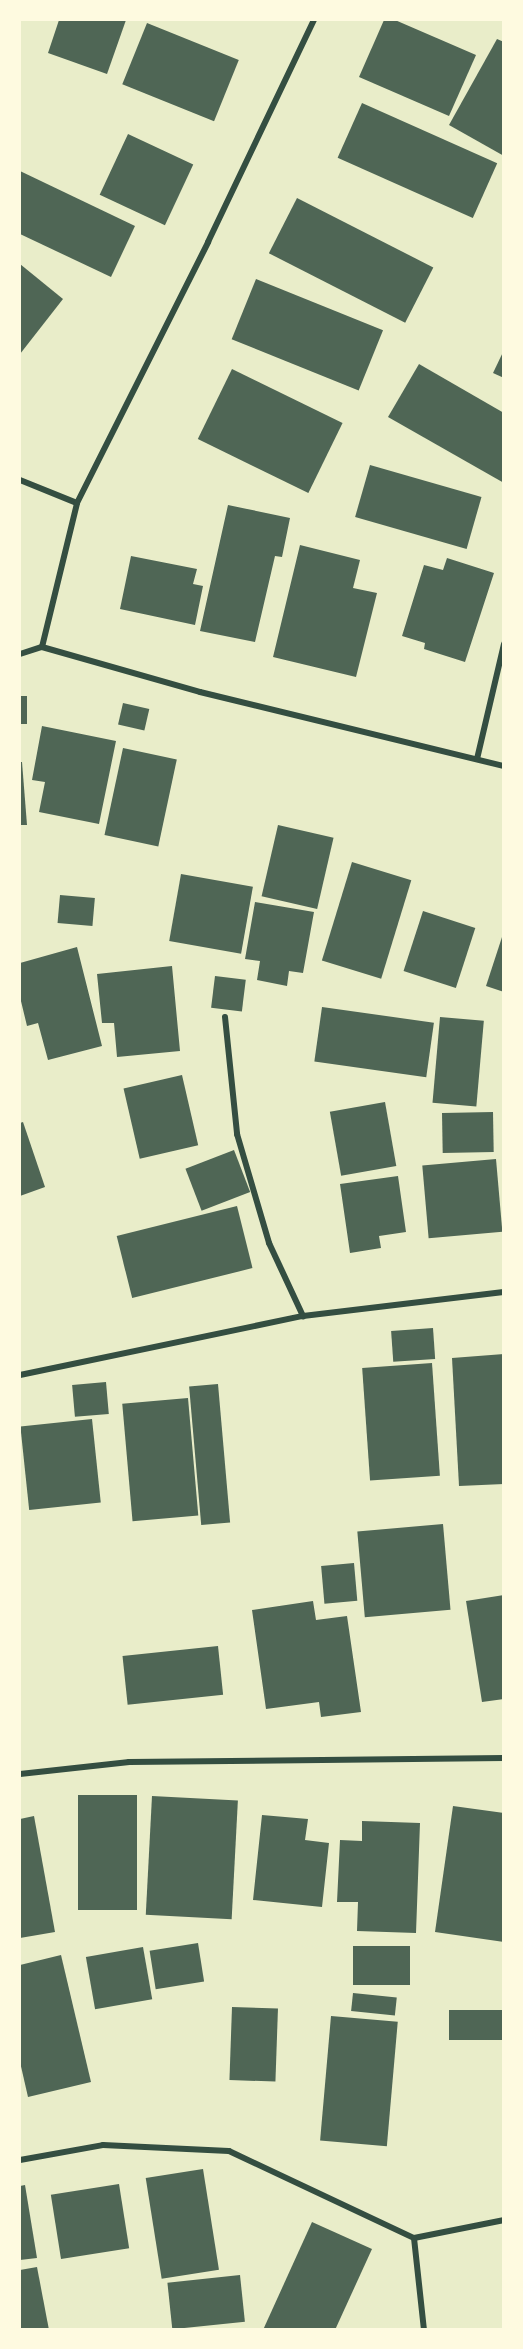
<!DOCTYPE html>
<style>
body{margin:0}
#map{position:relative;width:523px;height:2349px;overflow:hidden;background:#e9edc9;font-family:Rubik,sans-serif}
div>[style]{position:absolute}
.building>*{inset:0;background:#4f6655;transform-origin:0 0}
.minor>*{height:6px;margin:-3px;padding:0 3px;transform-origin:3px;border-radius:3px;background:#344e41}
span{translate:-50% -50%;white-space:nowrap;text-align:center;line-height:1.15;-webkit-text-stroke:5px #fefae0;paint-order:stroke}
.frame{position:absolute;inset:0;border:21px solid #fefae0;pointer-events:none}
</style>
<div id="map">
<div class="building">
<div style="clip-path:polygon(59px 20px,126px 20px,107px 74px,48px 53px)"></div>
<div style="clip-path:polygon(384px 20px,395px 20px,476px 55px,449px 116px,359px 77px)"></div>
<div style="left:147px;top:23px;width:99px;height:66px;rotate:22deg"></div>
<div style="clip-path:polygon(497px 39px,504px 42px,504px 156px,449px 125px)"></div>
<div style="left:362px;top:103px;width:148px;height:60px;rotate:24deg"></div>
<div style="left:128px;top:134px;width:72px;height:67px;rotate:25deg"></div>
<div style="clip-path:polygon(20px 171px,135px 226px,111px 277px,20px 234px)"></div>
<div style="left:297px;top:198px;width:153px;height:62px;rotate:27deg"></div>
<div style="clip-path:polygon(20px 264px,63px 299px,20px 354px)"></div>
<div style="left:256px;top:279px;width:137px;height:65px;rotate:22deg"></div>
<div style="clip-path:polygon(504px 350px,504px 378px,493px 373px)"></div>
<div style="clip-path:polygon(419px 364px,504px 413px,504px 483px,388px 417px)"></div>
<div style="left:232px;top:369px;width:123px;height:78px;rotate:26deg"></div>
<div style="left:370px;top:465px;width:116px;height:54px;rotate:16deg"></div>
<div style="clip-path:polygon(228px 505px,290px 518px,282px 557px,275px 556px,255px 642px,200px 631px)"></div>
<div style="clip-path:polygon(300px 545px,360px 560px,353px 588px,377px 593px,356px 677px,273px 657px)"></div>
<div style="clip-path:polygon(131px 556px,197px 569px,193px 584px,203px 586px,195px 625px,120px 609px)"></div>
<div style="clip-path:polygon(447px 558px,494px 573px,465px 662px,424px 649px,425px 643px,402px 636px,424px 565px,443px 570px)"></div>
<div style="left:20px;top:696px;width:7px;height:28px"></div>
<div style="left:123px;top:703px;width:27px;height:22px;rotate:13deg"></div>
<div style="clip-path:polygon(42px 726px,116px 741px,99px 824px,39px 812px,45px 782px,32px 780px)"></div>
<div style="left:123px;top:748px;width:55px;height:89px;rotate:12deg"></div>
<div style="clip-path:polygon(20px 762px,22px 762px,27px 825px,20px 825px)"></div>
<div style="left:278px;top:825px;width:57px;height:73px;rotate:13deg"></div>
<div style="left:352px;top:862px;width:62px;height:103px;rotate:17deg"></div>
<div style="left:181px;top:874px;width:73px;height:68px;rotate:10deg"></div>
<div style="left:60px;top:895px;width:35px;height:28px;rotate:5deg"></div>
<div style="clip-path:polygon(255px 902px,314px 912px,303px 973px,289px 971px,287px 986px,257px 980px,260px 961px,245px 959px)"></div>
<div style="left:423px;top:911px;width:55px;height:63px;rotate:18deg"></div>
<div style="clip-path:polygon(503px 934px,504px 934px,504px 992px,486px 986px)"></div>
<div style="clip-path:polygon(77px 947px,102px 1046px,48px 1060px,38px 1023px,27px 1026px,20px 997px,20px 963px)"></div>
<div style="clip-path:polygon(172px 966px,180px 1051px,117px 1057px,114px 1023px,102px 1023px,97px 974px)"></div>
<div style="left:215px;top:976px;width:31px;height:32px;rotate:7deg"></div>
<div style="left:322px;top:1007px;width:113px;height:55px;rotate:8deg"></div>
<div style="left:440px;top:1017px;width:44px;height:86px;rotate:5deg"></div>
<div style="left:182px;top:1075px;width:72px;height:60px;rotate:77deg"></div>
<div style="left:385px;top:1102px;width:65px;height:56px;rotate:80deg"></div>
<div style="left:493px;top:1112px;width:40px;height:51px;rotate:89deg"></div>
<div style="clip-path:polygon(23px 1122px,45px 1187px,20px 1196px,20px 1123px)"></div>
<div style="left:234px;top:1150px;width:45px;height:52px;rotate:69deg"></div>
<div style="left:496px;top:1159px;width:73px;height:74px;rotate:85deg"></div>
<div style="clip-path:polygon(398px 1176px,406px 1232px,379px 1236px,381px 1248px,350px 1253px,340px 1184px)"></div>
<div style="left:237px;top:1206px;width:64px;height:124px;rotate:76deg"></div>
<div style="left:433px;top:1328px;width:31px;height:42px;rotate:86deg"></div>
<div style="clip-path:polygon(504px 1354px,504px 1484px,459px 1486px,452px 1358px)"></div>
<div style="left:432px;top:1363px;width:113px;height:70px;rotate:86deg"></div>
<div style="left:106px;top:1382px;width:32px;height:34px;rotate:85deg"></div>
<div style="left:218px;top:1384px;width:139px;height:29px;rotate:85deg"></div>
<div style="left:188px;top:1398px;width:118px;height:66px;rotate:85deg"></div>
<div style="left:92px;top:1419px;width:84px;height:72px;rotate:84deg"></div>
<div style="left:443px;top:1524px;width:86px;height:86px;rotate:85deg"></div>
<div style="left:354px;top:1563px;width:38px;height:33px;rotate:85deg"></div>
<div style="clip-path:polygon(504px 1595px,504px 1699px,482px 1702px,466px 1601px)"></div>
<div style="clip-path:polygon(313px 1601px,316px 1620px,347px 1616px,361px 1712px,321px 1717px,319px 1702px,266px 1709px,252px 1610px)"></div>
<div style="left:218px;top:1646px;width:49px;height:96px;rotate:84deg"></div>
<div style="left:78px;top:1795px;width:59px;height:115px"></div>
<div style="left:152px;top:1796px;width:86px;height:119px;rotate:3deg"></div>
<div style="clip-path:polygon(453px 1806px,504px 1813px,504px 1942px,435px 1932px)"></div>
<div style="clip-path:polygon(262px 1815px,308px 1819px,305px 1840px,329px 1843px,322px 1907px,253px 1900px)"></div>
<div style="clip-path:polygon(34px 1816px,55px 1932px,20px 1938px,20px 1819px)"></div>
<div style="clip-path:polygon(362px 1821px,420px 1823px,416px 1933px,357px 1931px,358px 1902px,337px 1902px,340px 1840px,362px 1841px)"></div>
<div style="left:198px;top:1943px;width:39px;height:49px;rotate:81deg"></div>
<div style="left:353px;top:1946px;width:57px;height:39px"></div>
<div style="left:143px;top:1947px;width:53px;height:58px;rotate:80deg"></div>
<div style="clip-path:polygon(61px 1955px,91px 2082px,28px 2097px,20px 2062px,20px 1965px)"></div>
<div style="left:353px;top:1993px;width:44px;height:18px;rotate:6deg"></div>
<div style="left:232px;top:2007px;width:46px;height:73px;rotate:2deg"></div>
<div style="left:504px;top:2010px;width:30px;height:55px;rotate:90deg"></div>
<div style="left:331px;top:2016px;width:67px;height:125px;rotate:5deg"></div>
<div style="left:203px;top:2169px;width:102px;height:58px;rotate:81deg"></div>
<div style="left:119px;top:2184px;width:65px;height:69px;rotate:81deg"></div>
<div style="clip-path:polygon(25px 2185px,37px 2258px,20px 2260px,20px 2186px)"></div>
<div style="clip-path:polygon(312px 2222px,372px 2249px,335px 2330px,263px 2330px)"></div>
<div style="clip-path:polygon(37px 2267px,49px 2330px,20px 2330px,20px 2270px)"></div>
<div style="left:240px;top:2275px;width:47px;height:73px;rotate:84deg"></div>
</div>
<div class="minor">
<div style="left:20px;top:480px;width:61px;rotate:22deg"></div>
<div style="left:42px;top:647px;width:148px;rotate:-76.3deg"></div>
<div style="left:77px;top:503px;width:292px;rotate:-63.3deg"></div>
<div style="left:208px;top:242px;width:246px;rotate:-64.5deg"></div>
<div style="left:20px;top:654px;width:23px;rotate:-18deg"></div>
<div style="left:42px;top:647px;width:164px;rotate:15.9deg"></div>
<div style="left:200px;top:692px;width:313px;rotate:13.7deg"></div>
<div style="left:477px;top:759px;width:118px;rotate:-76.8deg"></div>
<div style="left:225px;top:1017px;width:118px;rotate:84.1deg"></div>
<div style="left:237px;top:1134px;width:114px;rotate:73.6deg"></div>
<div style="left:269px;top:1243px;width:81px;rotate:65deg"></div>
<div style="left:20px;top:1375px;width:289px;rotate:-11.8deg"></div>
<div style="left:303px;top:1316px;width:202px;rotate:-6.8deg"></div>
<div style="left:20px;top:1774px;width:110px;rotate:-6.3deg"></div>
<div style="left:129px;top:1762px;width:375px;rotate:-0.6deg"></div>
<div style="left:20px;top:2160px;width:84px;rotate:-10.2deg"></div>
<div style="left:103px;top:2145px;width:126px;rotate:2.7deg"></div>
<div style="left:229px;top:2151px;width:204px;rotate:25.2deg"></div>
<div style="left:414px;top:2238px;width:92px;rotate:-11.3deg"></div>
<div style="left:414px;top:2238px;width:93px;rotate:83.8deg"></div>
</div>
<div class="frame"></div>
</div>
